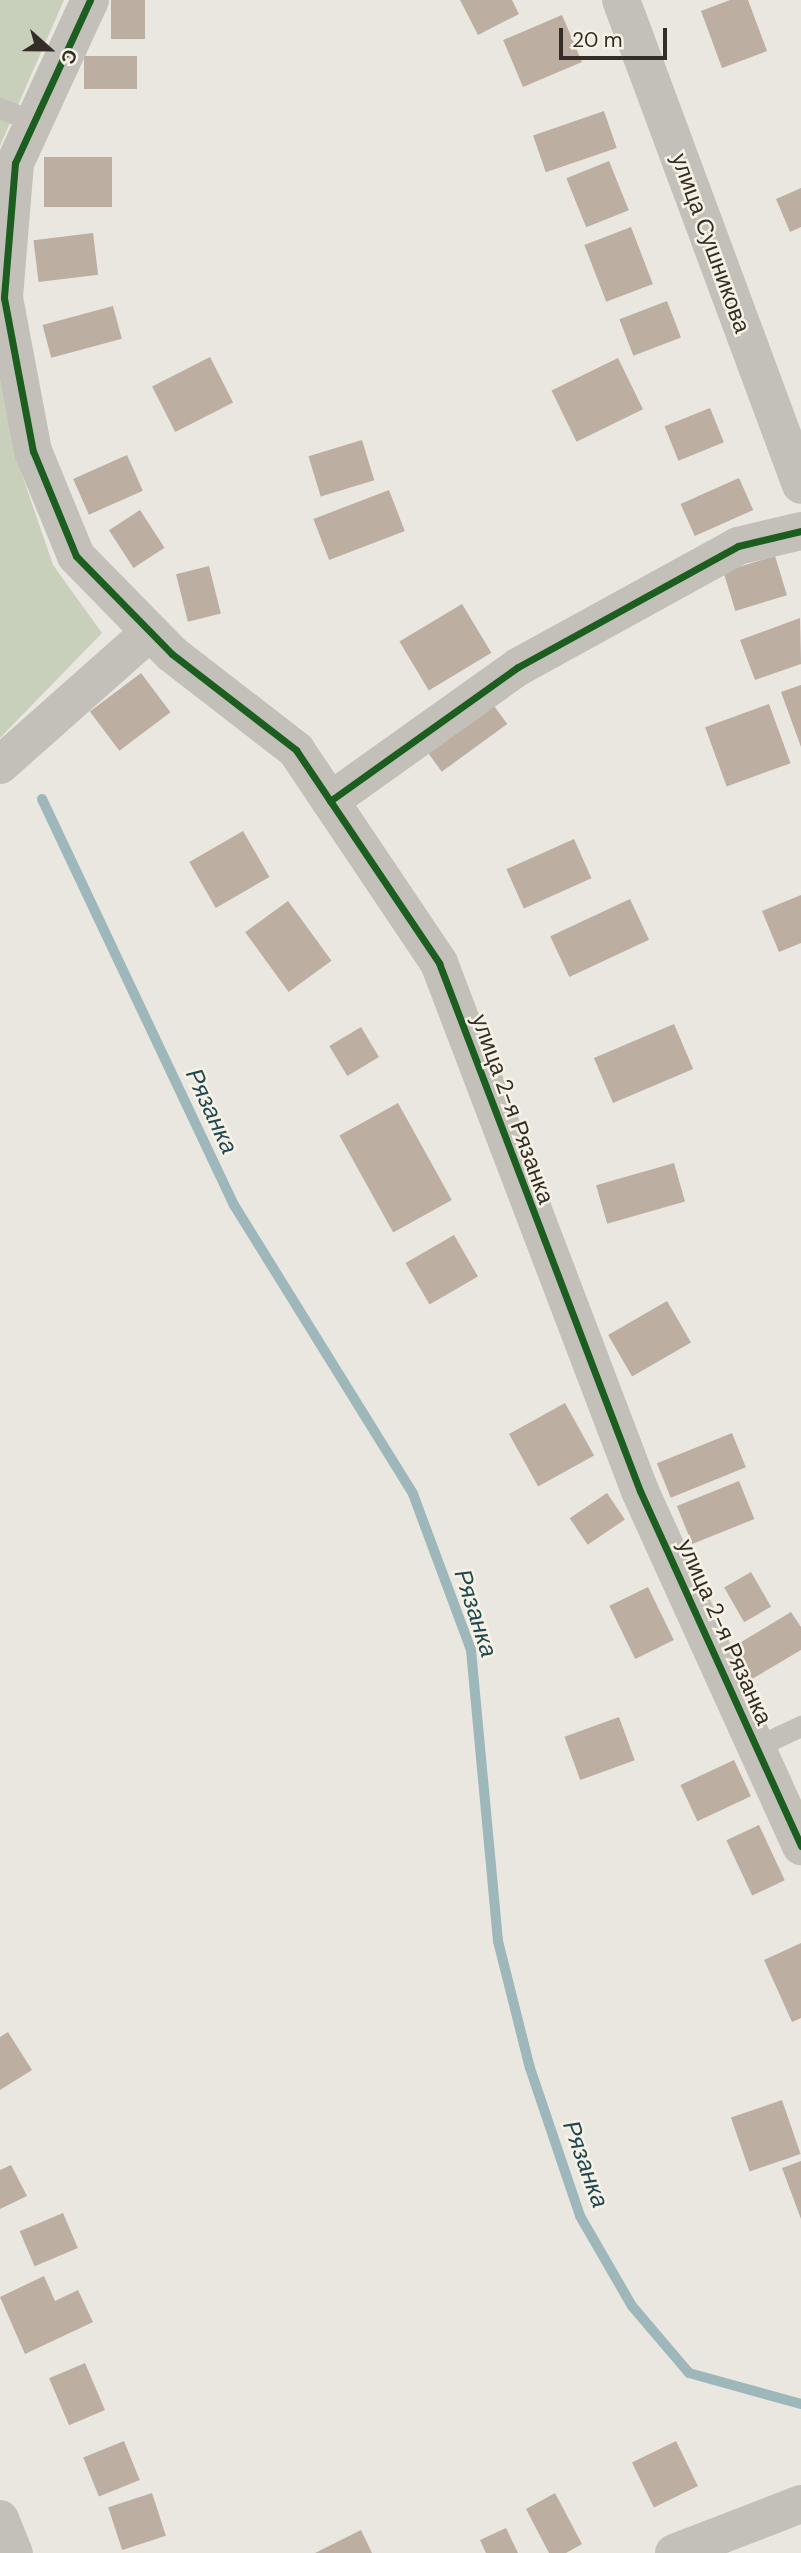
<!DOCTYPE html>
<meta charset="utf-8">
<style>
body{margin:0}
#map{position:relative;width:801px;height:2553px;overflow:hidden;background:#eae7e0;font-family:"DM Sans",sans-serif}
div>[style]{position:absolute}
.green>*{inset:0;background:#c8d0bb}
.stream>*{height:10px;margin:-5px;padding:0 5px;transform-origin:5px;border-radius:5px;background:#9db7ba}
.building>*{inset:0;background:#bdaea2;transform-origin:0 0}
.lane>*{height:21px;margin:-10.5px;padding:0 10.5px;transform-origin:10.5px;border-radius:10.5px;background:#c3bfb9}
.street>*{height:38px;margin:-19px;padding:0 19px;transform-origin:19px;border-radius:19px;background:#c3bfb9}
.cycleway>*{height:7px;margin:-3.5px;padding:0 3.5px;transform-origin:3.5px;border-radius:3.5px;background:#1b5e20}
span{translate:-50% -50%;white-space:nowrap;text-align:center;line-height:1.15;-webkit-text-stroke:5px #f7f2e6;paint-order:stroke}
.street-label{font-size:23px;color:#342d27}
.water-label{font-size:24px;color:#204852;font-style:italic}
.north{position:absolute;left:14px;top:14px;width:70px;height:70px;-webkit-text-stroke:5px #f7f2e6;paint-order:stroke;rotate:111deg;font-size:19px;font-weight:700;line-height:28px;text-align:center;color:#342d27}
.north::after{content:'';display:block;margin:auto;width:24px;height:32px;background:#342d27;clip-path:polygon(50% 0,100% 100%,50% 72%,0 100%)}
.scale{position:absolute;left:559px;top:28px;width:108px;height:32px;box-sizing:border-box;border:4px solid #342d27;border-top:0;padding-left:9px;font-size:21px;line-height:24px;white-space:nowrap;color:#342d27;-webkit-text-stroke:5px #f7f2e6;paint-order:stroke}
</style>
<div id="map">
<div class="green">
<div style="clip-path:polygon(0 0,64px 0,0 146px)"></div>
<div style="clip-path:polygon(0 379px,15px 454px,53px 565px,102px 633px,0 738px)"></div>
</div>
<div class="stream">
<div style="left:42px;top:799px;width:449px;rotate:64.7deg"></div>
<div style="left:234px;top:1205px;width:340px;rotate:58.2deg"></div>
<div style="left:413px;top:1494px;width:166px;rotate:69.6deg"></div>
<div style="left:471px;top:1650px;width:292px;rotate:84.7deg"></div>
<div style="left:498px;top:1941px;width:131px;rotate:75.9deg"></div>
<div style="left:530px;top:2068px;width:156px;rotate:71.3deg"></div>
<div style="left:580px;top:2216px;width:104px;rotate:60deg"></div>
<div style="left:632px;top:2306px;width:88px;rotate:49.6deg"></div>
<div style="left:689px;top:2373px;width:116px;rotate:15.5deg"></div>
</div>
<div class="building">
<div style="left:111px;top:0;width:34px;height:39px"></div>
<div style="clip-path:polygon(460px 0,512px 0,519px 14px,478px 35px)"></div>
<div style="clip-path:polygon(730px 0,748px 0,767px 51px,722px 68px,701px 11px)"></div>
<div style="left:562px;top:15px;width:51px;height:64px;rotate:67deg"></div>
<div style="left:84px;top:56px;width:53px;height:33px"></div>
<div style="left:604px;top:111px;width:39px;height:75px;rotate:71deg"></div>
<div style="left:44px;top:157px;width:68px;height:50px"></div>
<div style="left:609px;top:161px;width:53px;height:46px;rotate:68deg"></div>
<div style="clip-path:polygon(801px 188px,801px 227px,790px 232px,776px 199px)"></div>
<div style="left:631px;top:227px;width:61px;height:50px;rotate:69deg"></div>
<div style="left:93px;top:233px;width:42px;height:60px;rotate:83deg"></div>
<div style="left:667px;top:301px;width:39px;height:51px;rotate:69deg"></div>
<div style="left:113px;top:306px;width:34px;height:73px;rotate:75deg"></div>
<div style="left:210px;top:357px;width:51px;height:65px;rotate:63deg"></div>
<div style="left:618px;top:358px;width:57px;height:74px;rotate:64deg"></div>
<div style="left:710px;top:408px;width:37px;height:49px;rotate:68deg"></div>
<div style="left:362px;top:440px;width:42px;height:56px;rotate:73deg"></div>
<div style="left:127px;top:455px;width:39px;height:59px;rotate:66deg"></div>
<div style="left:739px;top:478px;width:35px;height:64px;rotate:66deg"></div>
<div style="left:389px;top:490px;width:44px;height:81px;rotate:69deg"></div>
<div style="left:140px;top:510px;width:45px;height:37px;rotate:57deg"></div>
<div style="left:775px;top:556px;width:41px;height:54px;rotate:73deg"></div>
<div style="left:209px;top:566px;width:49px;height:34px;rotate:76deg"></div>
<div style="left:462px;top:604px;width:57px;height:73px;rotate:59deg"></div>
<div style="clip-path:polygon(800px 618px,801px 664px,755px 680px,740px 640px)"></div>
<div style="left:141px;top:673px;width:49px;height:64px;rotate:53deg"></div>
<div style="clip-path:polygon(801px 685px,801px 747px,781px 692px)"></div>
<div style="left:489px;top:699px;width:31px;height:81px;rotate:54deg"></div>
<div style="left:769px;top:704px;width:63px;height:68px;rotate:70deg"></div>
<div style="left:243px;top:831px;width:53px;height:62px;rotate:60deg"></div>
<div style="left:574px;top:839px;width:43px;height:74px;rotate:66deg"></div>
<div style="clip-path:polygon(801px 895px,801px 943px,779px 952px,762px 911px)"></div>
<div style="left:630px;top:899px;width:45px;height:88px;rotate:65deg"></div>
<div style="left:288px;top:901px;width:74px;height:53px;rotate:54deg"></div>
<div style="left:674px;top:1024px;width:49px;height:87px;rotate:67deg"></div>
<div style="left:361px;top:1027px;width:35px;height:37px;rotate:59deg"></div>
<div style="left:398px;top:1103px;width:111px;height:67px;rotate:61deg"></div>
<div style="left:674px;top:1163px;width:40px;height:81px;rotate:74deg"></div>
<div style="left:454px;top:1235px;width:48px;height:56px;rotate:60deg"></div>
<div style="left:667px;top:1301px;width:48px;height:68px;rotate:60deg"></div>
<div style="left:565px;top:1403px;width:60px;height:64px;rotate:61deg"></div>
<div style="left:732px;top:1433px;width:37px;height:81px;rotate:68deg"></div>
<div style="left:739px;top:1481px;width:41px;height:67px;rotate:68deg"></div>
<div style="left:607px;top:1493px;width:32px;height:45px;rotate:56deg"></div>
<div style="left:751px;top:1572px;width:40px;height:31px;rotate:60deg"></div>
<div style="left:648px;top:1587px;width:59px;height:43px;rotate:64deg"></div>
<div style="clip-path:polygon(791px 1612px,801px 1627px,801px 1650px,752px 1679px,733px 1647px)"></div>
<div style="left:619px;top:1717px;width:46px;height:58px;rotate:70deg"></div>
<div style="left:734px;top:1760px;width:40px;height:59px;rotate:65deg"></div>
<div style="left:759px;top:1825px;width:61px;height:36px;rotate:65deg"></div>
<div style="clip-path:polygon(801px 1943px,801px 2018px,792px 2022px,764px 1960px)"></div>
<div style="clip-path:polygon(8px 2032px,32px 2070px,0 2090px,0 2037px)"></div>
<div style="left:782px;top:2100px;width:57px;height:54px;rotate:71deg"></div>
<div style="clip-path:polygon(801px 2161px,801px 2219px,782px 2168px)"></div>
<div style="clip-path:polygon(11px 2165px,27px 2196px,0 2209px,0 2170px)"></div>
<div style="left:63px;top:2213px;width:38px;height:47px;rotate:67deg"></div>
<div style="clip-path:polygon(44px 2276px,55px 2301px,78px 2290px,93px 2322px,25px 2354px,0 2297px)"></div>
<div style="left:85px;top:2363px;width:51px;height:39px;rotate:67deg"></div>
<div style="left:124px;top:2441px;width:42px;height:44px;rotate:68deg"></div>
<div style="left:676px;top:2441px;width:50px;height:49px;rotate:64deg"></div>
<div style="left:152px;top:2493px;width:45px;height:46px;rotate:72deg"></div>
<div style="clip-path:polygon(555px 2493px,582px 2544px,566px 2553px,549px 2553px,526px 2509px)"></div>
<div style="clip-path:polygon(506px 2528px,518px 2553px,486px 2553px,480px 2540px)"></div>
<div style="clip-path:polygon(361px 2530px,372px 2553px,315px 2553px)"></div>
</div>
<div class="lane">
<div style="left:0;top:108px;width:35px;rotate:22deg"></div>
<div style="left:756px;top:1747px;width:50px;rotate:-25deg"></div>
</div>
<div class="street">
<div style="left:90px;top:0;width:179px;rotate:114.7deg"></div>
<div style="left:15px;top:163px;width:135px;rotate:94.7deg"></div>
<div style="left:4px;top:298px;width:156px;rotate:79.3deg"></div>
<div style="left:33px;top:451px;width:113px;rotate:67.7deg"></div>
<div style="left:76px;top:556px;width:137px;rotate:45.6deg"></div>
<div style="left:172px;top:654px;width:157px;rotate:37.7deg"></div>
<div style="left:296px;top:750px;width:257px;rotate:56.1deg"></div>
<div style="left:439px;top:963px;width:565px;rotate:69.16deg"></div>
<div style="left:640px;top:1491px;width:390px;rotate:65.6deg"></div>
<div style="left:621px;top:0;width:517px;rotate:69.64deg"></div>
<div style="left:0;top:765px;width:200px;rotate:-41.6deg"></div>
<div style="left:330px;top:801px;width:231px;rotate:-35.5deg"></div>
<div style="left:518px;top:667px;width:251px;rotate:-28.8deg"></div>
<div style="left:738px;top:546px;width:65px;rotate:-13.4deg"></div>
<div style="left:0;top:2519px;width:37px;rotate:68deg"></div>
<div style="left:674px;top:2553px;width:136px;rotate:-21.1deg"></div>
</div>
<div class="cycleway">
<div style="left:90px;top:0;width:179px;rotate:114.7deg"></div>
<div style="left:15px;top:163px;width:135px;rotate:94.7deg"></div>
<div style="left:4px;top:298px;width:156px;rotate:79.3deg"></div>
<div style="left:33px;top:451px;width:113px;rotate:67.7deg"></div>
<div style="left:76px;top:556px;width:137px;rotate:45.6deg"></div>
<div style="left:172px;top:654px;width:157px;rotate:37.7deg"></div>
<div style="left:296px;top:750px;width:257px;rotate:56.1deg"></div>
<div style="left:439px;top:963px;width:565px;rotate:69.16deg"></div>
<div style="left:640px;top:1491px;width:390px;rotate:65.6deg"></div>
<div style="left:330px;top:801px;width:231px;rotate:-35.5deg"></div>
<div style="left:518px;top:667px;width:251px;rotate:-28.8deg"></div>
<div style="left:738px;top:546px;width:65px;rotate:-13.4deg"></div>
</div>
<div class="street-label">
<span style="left:711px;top:243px;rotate:70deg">улица Сушникова</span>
<span style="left:513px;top:1109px;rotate:70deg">улица 2-я Рязанка</span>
<span style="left:725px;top:1632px;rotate:66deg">улица 2-я Рязанка</span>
</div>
<div class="water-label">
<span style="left:212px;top:1111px;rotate:65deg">Рязанка</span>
<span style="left:476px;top:1613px;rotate:72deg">Рязанка</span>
<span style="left:586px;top:2164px;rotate:70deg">Рязанка</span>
</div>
<div class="north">С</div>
<div class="scale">20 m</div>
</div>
